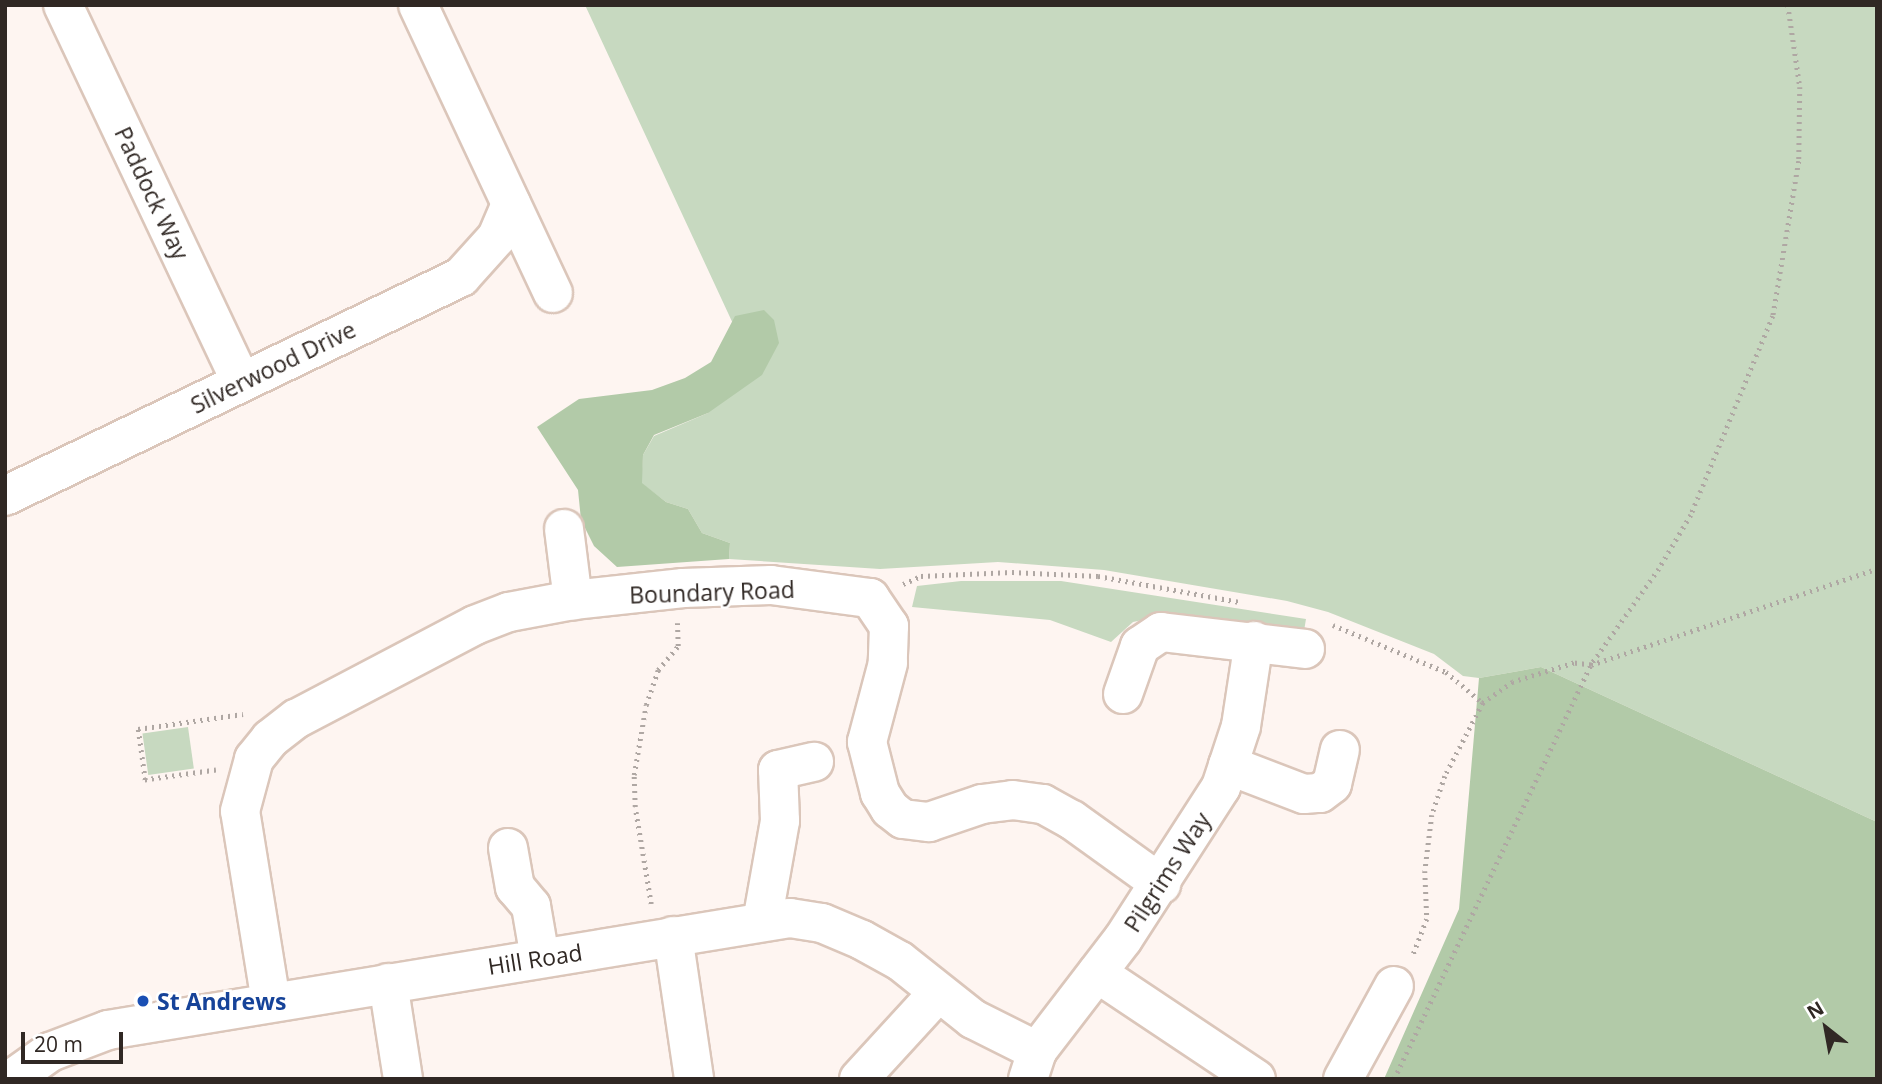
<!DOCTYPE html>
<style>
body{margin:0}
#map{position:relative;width:1882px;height:1084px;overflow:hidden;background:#fef5f1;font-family:"Open Sans",sans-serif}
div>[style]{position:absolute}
.green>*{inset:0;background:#c7d9c0;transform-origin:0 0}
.forest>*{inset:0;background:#b2caa8}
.path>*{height:4.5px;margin-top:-2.25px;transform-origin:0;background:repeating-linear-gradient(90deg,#afa7a3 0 2px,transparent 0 7px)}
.roads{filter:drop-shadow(2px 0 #dbc6ba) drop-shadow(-2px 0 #dbc6ba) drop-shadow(0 2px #dbc6ba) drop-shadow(0 -2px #dbc6ba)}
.minor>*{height:38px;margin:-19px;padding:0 19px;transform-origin:19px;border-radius:19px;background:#fff}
.dots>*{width:19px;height:19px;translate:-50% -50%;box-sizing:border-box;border:4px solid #fff;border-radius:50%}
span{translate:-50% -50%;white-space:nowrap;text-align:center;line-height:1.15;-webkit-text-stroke:5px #fff;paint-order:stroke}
.street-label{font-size:23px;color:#302824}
.transit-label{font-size:23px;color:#164399;font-weight:700}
.left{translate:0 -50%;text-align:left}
.frame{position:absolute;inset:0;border:7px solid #302824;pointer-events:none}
.north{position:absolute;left:1791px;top:993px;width:70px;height:70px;-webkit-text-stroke:5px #fff;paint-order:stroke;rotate:329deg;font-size:19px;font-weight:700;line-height:28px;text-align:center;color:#302824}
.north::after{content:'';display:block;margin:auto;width:24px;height:32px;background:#302824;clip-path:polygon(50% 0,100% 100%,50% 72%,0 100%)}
.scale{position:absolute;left:21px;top:1032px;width:102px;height:32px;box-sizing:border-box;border:4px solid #302824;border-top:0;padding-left:9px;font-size:21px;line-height:24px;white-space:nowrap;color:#302824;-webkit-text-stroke:5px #fff;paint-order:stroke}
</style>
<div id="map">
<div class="green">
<div style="clip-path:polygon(585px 5px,1877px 5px,1877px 822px,1541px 667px,1479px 678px,1463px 676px,1434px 654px,1328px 612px,1287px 601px,1104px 570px,998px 562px,880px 569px,729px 559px,730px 543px,702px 533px,688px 509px,666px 502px,641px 483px,643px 455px,654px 436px,708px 413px,735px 328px)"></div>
<div style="clip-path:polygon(961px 581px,1061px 581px,1306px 619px,1303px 637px,1147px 619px,1133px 622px,1111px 642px,1050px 620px,912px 607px,917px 586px)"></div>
<div style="left:188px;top:727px;width:42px;height:46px;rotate:82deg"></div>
</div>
<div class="forest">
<div style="clip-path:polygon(764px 310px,774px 320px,779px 343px,762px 375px,708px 413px,654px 435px,643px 455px,642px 483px,666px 502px,688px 509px,702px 533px,730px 543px,729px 559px,617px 567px,594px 546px,581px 520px,578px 490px,537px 427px,579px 399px,652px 390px,685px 378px,711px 362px,735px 316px)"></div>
<div style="clip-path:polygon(1541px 667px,1877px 822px,1877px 1079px,1384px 1079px,1459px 909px,1479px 678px)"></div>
</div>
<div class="path">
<div style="left:1788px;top:5px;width:83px;rotate:81.7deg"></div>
<div style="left:1800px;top:87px;width:74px;rotate:90.8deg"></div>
<div style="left:1799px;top:161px;width:157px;rotate:99.5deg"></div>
<div style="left:1773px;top:316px;width:215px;rotate:112.4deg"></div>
<div style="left:1691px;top:515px;width:63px;rotate:120.7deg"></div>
<div style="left:1659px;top:569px;width:118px;rotate:125.3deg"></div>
<div style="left:1591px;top:665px;width:302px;rotate:-18.6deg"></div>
<div style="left:903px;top:584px;width:20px;rotate:-24deg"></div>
<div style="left:921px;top:576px;width:91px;rotate:-2.5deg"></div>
<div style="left:1012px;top:572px;width:86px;rotate:2.7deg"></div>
<div style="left:1098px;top:576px;width:144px;rotate:10.4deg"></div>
<div style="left:1333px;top:625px;width:122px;rotate:22.6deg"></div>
<div style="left:1446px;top:672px;width:48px;rotate:40deg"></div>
<div style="left:216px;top:770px;width:72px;rotate:172deg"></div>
<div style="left:145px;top:780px;width:51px;rotate:-97.8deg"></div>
<div style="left:138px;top:729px;width:106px;rotate:-8.1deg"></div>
<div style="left:651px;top:904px;width:98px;rotate:-99.4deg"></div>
<div style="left:635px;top:807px;width:32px;rotate:-92deg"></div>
<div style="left:634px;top:775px;width:71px;rotate:-80.3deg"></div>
<div style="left:646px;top:705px;width:37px;rotate:-71deg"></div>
<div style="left:658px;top:670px;width:31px;rotate:-50deg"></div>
<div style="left:678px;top:646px;width:23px;rotate:-92deg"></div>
<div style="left:1394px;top:1079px;width:458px;rotate:-64.6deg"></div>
<div style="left:1591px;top:665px;width:17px;rotate:-173deg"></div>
<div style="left:1574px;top:663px;width:64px;rotate:162.7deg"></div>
<div style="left:1513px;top:682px;width:37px;rotate:145deg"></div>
<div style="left:1483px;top:703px;width:82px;rotate:117.5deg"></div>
<div style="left:1445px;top:776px;width:41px;rotate:108.4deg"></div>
<div style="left:1432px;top:815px;width:56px;rotate:97.1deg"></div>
<div style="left:1425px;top:871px;width:48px;rotate:87.6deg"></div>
<div style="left:1427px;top:919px;width:40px;rotate:111deg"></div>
</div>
<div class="roads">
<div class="minor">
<div style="left:63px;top:5px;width:417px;rotate:64.7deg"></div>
<div style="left:418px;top:5px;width:318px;rotate:64.9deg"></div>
<div style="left:5px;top:496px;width:506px;rotate:-25.65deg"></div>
<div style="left:461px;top:277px;width:54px;rotate:-48deg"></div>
<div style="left:497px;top:237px;width:36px;rotate:-67deg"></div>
<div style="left:564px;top:529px;width:72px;rotate:82.8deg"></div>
<div style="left:1123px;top:694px;width:51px;rotate:-70.5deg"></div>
<div style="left:1140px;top:646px;width:25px;rotate:-34deg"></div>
<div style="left:1161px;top:632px;width:145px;rotate:6.7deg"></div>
<div style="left:1228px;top:765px;width:81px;rotate:20.9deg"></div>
<div style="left:1304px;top:794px;width:16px;rotate:-4deg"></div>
<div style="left:1320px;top:793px;width:15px;rotate:-37deg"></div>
<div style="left:1332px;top:784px;width:35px;rotate:-77deg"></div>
<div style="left:508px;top:848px;width:40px;rotate:80deg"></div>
<div style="left:515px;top:887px;width:25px;rotate:50deg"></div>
<div style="left:531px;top:906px;width:53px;rotate:80.2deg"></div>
<div style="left:762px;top:922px;width:103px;rotate:-79.9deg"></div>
<div style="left:780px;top:821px;width:51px;rotate:-92.2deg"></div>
<div style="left:778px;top:770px;width:37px;rotate:-13deg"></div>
<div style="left:673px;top:936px;width:145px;rotate:81.6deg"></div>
<div style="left:1097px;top:973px;width:191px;rotate:33.7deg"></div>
<div style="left:388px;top:983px;width:97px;rotate:81.1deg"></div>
<div style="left:271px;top:1002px;width:193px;rotate:-99.2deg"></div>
<div style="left:240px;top:811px;width:54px;rotate:-74.9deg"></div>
<div style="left:254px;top:759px;width:26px;rotate:-51deg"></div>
<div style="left:270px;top:739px;width:33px;rotate:-38deg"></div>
<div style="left:296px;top:719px;width:202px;rotate:-27.7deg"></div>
<div style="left:475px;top:625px;width:36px;rotate:-21deg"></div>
<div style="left:509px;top:612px;width:65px;rotate:-10.6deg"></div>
<div style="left:573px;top:600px;width:111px;rotate:-6.2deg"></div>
<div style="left:683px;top:588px;width:88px;rotate:-2deg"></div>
<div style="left:771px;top:585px;width:100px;rotate:7.5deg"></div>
<div style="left:870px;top:598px;width:34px;rotate:56deg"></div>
<div style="left:889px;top:626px;width:37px;rotate:92deg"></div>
<div style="left:888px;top:663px;width:82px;rotate:104.9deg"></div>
<div style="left:867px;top:742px;width:53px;rotate:75.7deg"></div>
<div style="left:880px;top:793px;width:19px;rotate:58deg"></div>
<div style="left:890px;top:809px;width:16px;rotate:38deg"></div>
<div style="left:903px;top:819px;width:26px;rotate:7deg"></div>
<div style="left:929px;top:822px;width:56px;rotate:-18.8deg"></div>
<div style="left:982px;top:804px;width:31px;rotate:-7deg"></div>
<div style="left:1013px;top:800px;width:30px;rotate:8deg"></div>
<div style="left:1043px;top:804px;width:33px;rotate:29deg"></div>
<div style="left:1072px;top:820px;width:110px;rotate:35.7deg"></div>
<div style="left:12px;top:1079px;width:47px;rotate:-35.4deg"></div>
<div style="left:50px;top:1052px;width:62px;rotate:-20.8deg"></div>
<div style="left:108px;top:1030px;width:691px;rotate:-9.33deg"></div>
<div style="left:790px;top:918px;width:32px;rotate:9deg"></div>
<div style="left:822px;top:923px;width:43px;rotate:23deg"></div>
<div style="left:862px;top:940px;width:43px;rotate:28.9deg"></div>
<div style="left:900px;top:961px;width:93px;rotate:38.5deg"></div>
<div style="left:973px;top:1019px;width:72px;rotate:26.6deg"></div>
<div style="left:859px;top:1079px;width:115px;rotate:-47.5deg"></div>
<div style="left:1028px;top:1079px;width:29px;rotate:-72deg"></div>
<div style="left:1037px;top:1051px;width:141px;rotate:-52.5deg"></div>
<div style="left:1123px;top:939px;width:181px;rotate:-57.2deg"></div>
<div style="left:1221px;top:787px;width:64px;rotate:-71.8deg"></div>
<div style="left:1241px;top:726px;width:86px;rotate:-81.3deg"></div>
<div style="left:1343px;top:1079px;width:106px;rotate:-61.3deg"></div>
</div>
</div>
<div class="dots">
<div style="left:143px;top:1001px;background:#1a4fb4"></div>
</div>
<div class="street-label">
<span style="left:152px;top:193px;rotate:65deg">Paddock Way</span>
<span style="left:273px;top:367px;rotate:-26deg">Silverwood Drive</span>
<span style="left:712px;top:592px;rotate:-2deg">Boundary Road</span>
<span style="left:1167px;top:872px;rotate:-57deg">Pilgrims Way</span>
<span style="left:535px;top:959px;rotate:-9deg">Hill Road</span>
</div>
<div class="transit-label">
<span class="left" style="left:157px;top:1001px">St Andrews</span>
</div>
<div class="frame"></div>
<div class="north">N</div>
<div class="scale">20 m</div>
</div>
